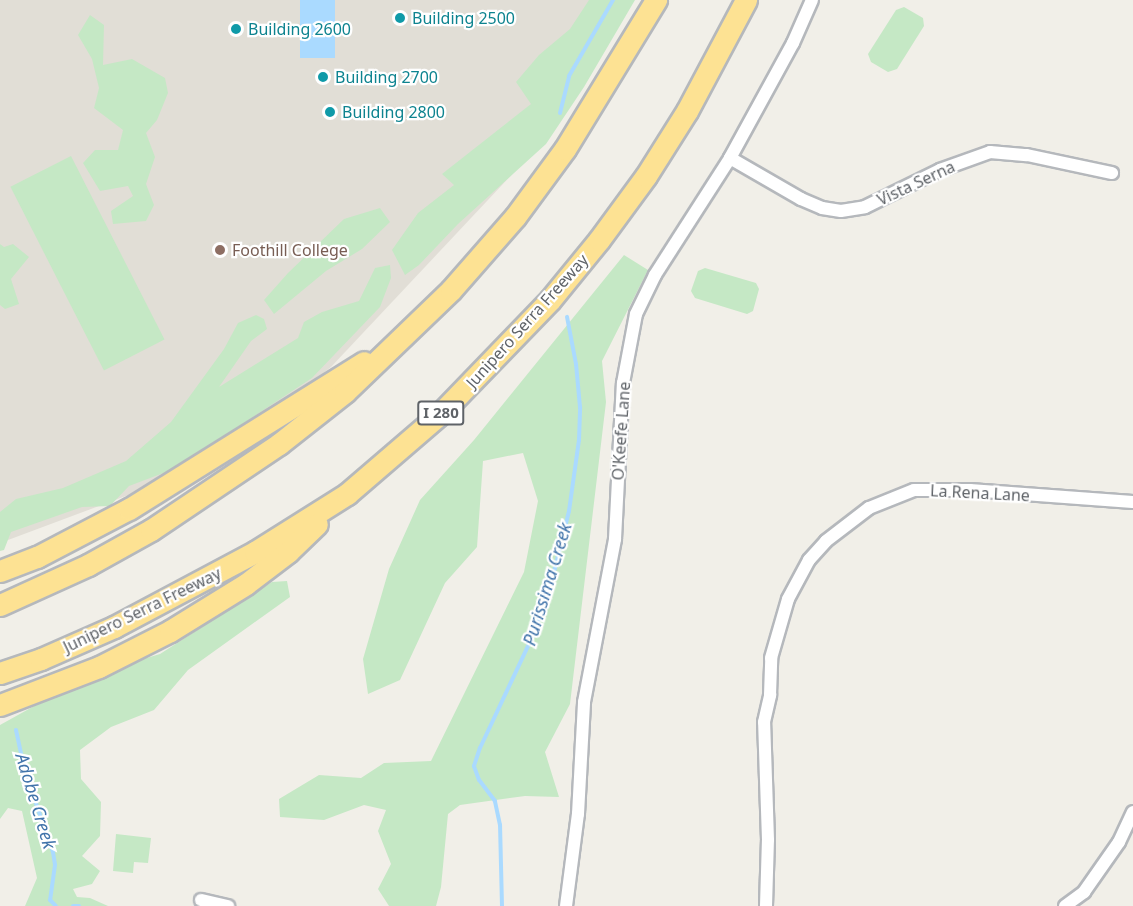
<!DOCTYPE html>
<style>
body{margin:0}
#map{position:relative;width:1133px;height:906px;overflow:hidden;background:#f1efe8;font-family:"Noto Sans",sans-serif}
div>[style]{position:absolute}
.education>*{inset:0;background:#e1ded6}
.green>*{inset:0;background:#c5e8c5;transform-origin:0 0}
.water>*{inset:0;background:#aadaff;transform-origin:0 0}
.stream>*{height:4px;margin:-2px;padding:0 2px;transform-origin:2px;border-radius:2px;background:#aadaff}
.roads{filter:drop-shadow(2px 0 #b5b8bc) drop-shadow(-2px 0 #b5b8bc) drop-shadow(0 2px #b5b8bc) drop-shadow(0 -2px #b5b8bc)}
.street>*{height:12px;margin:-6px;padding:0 6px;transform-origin:6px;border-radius:6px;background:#fff}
.highway>*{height:21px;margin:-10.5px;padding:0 10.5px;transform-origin:10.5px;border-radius:10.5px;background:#fde293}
.dots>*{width:16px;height:16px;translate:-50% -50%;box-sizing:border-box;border:3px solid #fff;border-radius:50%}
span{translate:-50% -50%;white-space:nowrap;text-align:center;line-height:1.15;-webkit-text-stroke:4.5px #fff;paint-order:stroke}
.shield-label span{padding:2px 4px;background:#fff;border:2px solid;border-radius:4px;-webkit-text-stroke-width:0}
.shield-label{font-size:15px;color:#5f6368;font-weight:700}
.culture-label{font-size:16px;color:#0d838f}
.left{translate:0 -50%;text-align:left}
.street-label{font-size:16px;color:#5f6368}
.education-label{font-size:16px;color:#785e54}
.water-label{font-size:18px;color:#4174aa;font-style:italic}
</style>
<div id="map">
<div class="education">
<div style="clip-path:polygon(0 0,629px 0,550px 134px,331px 367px,206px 466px,0 543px)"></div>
</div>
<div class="green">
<div style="clip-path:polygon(589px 0,635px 0,584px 87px,546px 144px,458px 224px,419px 265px,405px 275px,392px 250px,418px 213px,454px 185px,442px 174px,531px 104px,516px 82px,539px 55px,570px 29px)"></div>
<div style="clip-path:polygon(904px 7px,923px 18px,924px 26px,897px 69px,888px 72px,871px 62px,868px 54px,896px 10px)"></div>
<div style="clip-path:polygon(90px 15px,104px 25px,103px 65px,132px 59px,165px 78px,168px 93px,157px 120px,146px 133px,155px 157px,146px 184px,154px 205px,146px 221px,113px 224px,111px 211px,133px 196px,128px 186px,100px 191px,83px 163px,95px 150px,118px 150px,123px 130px,94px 108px,99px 88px,92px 59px,78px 35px)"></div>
<div style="left:71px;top:156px;width:206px;height:68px;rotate:63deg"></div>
<div style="clip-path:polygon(380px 208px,390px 222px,362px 249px,326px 271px,274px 314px,264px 300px,288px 273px,344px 219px)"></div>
<div style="clip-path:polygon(0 244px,4px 247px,13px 244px,29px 257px,11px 279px,19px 304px,5px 309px,0 305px)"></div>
<div style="clip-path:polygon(624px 255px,648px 270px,602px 361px,606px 402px,570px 704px,545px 752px,559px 797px,525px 796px,460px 805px,448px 814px,441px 887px,436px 906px,389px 906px,378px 889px,391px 864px,378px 831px,386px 810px,364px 805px,324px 820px,280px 817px,279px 799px,319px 775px,361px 778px,384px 763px,431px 761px,524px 572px,538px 501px,523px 453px,483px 461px,477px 547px,445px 583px,400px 680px,368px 694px,363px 659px,389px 569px,420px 500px,474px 440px)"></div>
<div style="clip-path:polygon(390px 265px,391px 278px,380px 307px,312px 378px,174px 469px,129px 486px,110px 506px,82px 507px,11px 532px,4px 550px,0 551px,0 512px,16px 499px,63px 488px,126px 461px,171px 422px,224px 349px,238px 323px,256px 315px,264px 319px,267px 329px,251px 341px,219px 387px,298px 338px,304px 322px,322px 312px,359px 301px,375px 268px)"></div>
<div style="clip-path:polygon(705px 268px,756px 283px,759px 289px,753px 311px,747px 314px,695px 298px,691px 291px,698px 271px)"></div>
<div style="clip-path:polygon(287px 581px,290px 597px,188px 670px,154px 710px,111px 727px,80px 750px,81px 779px,101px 802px,100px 836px,82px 856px,100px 871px,92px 884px,73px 889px,77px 897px,90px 898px,108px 906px,25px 906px,37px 878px,22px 811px,8px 808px,0 819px,0 725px,90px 675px,160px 654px,272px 582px)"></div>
<div style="clip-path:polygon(116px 834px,151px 838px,148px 863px,134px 862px,133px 873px,113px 871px)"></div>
</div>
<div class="water">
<div style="left:300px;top:0;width:35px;height:58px"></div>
</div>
<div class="stream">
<div style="left:560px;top:113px;width:38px;rotate:-76deg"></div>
<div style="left:569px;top:76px;width:88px;rotate:-59.9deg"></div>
<div style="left:16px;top:730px;width:43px;rotate:77.9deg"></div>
<div style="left:25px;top:772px;width:85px;rotate:70.7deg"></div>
<div style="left:53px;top:852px;width:13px;rotate:81deg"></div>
<div style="left:55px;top:865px;width:35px;rotate:98deg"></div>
<div style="left:50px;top:900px;width:8px;rotate:45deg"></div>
<div style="left:73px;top:906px;width:6px"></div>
<div style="left:502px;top:906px;width:81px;rotate:-91.4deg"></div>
<div style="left:500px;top:825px;width:25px;rotate:-102deg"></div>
<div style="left:495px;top:801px;width:26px;rotate:-127deg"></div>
<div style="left:479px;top:780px;width:15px;rotate:-110deg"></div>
<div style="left:474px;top:766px;width:19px;rotate:-72deg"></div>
<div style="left:480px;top:748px;width:129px;rotate:-64.8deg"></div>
<div style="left:535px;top:631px;width:66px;rotate:-72.4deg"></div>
<div style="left:555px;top:568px;width:59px;rotate:-76.2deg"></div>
<div style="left:569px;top:511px;width:72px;rotate:-82deg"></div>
<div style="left:579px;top:440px;width:33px;rotate:-88deg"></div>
<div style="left:580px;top:407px;width:43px;rotate:-95.3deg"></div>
<div style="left:576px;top:364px;width:48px;rotate:-100.8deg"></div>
</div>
<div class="roads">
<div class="street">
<div style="left:730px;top:158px;width:82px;rotate:30deg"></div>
<div style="left:801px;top:199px;width:23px;rotate:23deg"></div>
<div style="left:822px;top:208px;width:19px;rotate:9deg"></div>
<div style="left:841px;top:211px;width:24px;rotate:-9deg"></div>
<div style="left:865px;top:207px;width:84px;rotate:-26.3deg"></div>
<div style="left:940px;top:170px;width:53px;rotate:-19.8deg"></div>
<div style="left:990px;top:152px;width:37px;rotate:5deg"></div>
<div style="left:1027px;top:155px;width:87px;rotate:12deg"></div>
<div style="left:201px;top:900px;width:28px;rotate:13deg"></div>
<div style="left:566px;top:906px;width:93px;rotate:-82.6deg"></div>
<div style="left:578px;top:814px;width:112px;rotate:-86.9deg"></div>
<div style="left:584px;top:702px;width:166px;rotate:-79.2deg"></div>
<div style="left:615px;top:539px;width:156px;rotate:-87.1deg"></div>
<div style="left:623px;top:383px;width:70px;rotate:-79.3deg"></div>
<div style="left:636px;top:314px;width:43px;rotate:-64deg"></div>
<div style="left:655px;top:275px;width:139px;rotate:-57.3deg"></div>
<div style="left:730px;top:158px;width:131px;rotate:-61.3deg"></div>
<div style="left:793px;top:43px;width:47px;rotate:-66.2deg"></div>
<div style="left:766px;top:906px;width:66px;rotate:-88.3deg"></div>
<div style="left:768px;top:840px;width:118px;rotate:-91.9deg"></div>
<div style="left:764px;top:722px;width:28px;rotate:-77deg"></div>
<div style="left:770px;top:695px;width:37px;rotate:-88deg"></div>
<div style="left:771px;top:658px;width:61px;rotate:-73.9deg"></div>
<div style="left:788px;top:599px;width:44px;rotate:-61.7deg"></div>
<div style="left:809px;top:560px;width:25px;rotate:-48deg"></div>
<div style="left:826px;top:541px;width:54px;rotate:-37.5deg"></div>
<div style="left:869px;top:508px;width:48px;rotate:-21.8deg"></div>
<div style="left:914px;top:490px;width:56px"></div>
<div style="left:970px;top:490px;width:163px;rotate:4.2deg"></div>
<div style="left:1065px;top:906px;width:24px;rotate:-36deg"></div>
<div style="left:1084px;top:892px;width:61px;rotate:-55deg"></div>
<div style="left:1119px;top:842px;width:33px;rotate:-65deg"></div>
</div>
<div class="highway">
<div style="left:0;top:571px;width:40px;rotate:-21deg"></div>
<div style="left:37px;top:557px;width:104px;rotate:-27.6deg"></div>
<div style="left:129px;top:509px;width:277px;rotate:-32deg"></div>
<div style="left:0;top:605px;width:97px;rotate:-24.4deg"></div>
<div style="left:88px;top:565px;width:72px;rotate:-29.1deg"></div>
<div style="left:151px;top:530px;width:154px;rotate:-33.9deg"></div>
<div style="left:279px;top:444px;width:84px;rotate:-38.2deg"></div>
<div style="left:345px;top:392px;width:147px;rotate:-43.9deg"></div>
<div style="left:451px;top:290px;width:97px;rotate:-48.8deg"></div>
<div style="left:515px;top:217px;width:84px;rotate:-53.7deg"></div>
<div style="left:565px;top:149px;width:175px;rotate:-58.6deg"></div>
<div style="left:0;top:673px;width:43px;rotate:-18.9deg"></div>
<div style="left:41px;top:659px;width:80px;rotate:-23.7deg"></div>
<div style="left:114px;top:627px;width:160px;rotate:-28deg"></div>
<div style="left:255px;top:552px;width:109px;rotate:-32.2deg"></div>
<div style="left:347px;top:494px;width:121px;rotate:-40.7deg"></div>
<div style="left:439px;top:415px;width:160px;rotate:-46deg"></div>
<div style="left:550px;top:300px;width:77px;rotate:-50.8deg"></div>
<div style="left:599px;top:240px;width:79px;rotate:-53.7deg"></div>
<div style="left:646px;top:176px;width:77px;rotate:-57.8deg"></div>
<div style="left:687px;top:111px;width:126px;rotate:-62deg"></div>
<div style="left:0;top:705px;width:106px;rotate:-21deg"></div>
<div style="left:99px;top:667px;width:80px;rotate:-26.9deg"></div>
<div style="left:170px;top:631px;width:89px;rotate:-31.7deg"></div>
<div style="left:246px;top:584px;width:53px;rotate:-37.3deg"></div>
<div style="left:288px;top:552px;width:40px;rotate:-44deg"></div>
</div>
</div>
<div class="dots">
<div style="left:400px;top:18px;background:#0f9aa8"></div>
<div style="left:236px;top:29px;background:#0f9aa8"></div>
<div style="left:323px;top:77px;background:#0f9aa8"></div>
<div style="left:330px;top:112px;background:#0f9aa8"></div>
<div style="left:220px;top:250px;background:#8d6e63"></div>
</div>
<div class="shield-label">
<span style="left:441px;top:413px">I 280</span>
</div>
<div class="culture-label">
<span class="left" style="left:412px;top:18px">Building 2500</span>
<span class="left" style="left:248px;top:29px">Building 2600</span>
<span class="left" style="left:335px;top:77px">Building 2700</span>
<span class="left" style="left:342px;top:112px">Building 2800</span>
</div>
<div class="street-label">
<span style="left:916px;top:183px;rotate:-25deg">Vista Serna</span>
<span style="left:527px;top:321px;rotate:-48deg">Junipero Serra Freeway</span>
<span style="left:621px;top:431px;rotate:-86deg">O'Keefe Lane</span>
<span style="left:980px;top:493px;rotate:3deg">La Rena Lane</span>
<span style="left:142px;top:610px;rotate:-26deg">Junipero Serra Freeway</span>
</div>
<div class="education-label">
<span class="left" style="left:232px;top:250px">Foothill College</span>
</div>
<div class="water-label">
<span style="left:547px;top:584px;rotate:-73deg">Purissima Creek</span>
<span style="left:36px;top:801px;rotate:73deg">Adobe Creek</span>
</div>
</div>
